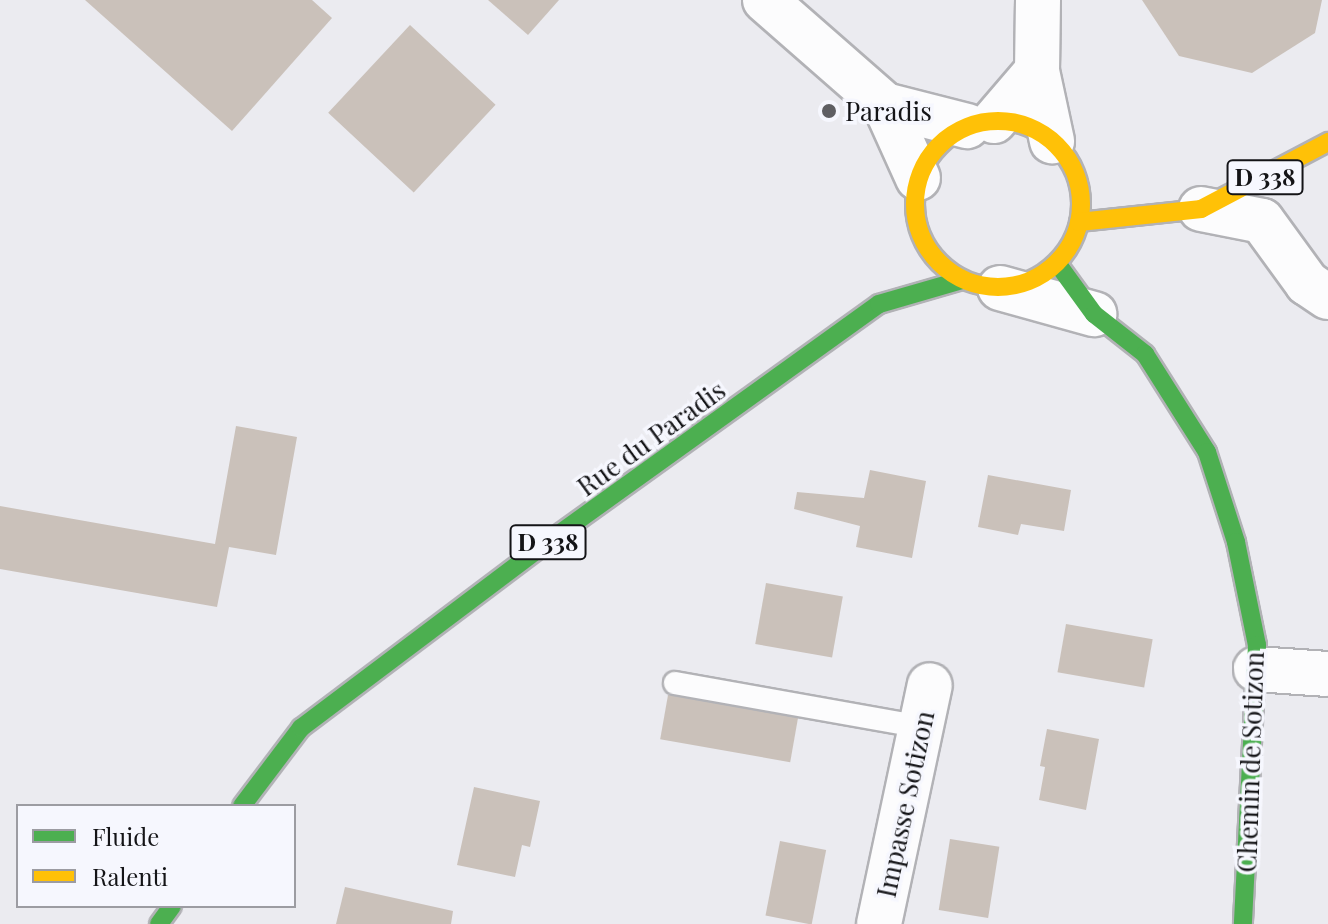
<!DOCTYPE html>
<style>
body{margin:0}
#map{position:relative;width:1328px;height:924px;overflow:hidden;background:#ebebf0;font-family:"Playfair Display",serif}
div>[style]{position:absolute}
.building>*{inset:0;background:#cac1ba;transform-origin:0 0}
.roads{filter:drop-shadow(2px 0 #b2b2b6) drop-shadow(-2px 0 #b2b2b6) drop-shadow(0 2px #b2b2b6) drop-shadow(0 -2px #b2b2b6)}
.lane>*{height:22px;margin:-11px;padding:0 11px;transform-origin:11px;border-radius:11px;background:#fcfcfd}
.street>*{height:44px;margin:-22px;padding:0 22px;transform-origin:22px;border-radius:22px;background:#fcfcfd}
.fast>*{height:18px;margin:-9px;padding:0 9px;transform-origin:9px;border-radius:9px;background:#4caf50}
.slow>*{height:18px;margin:-9px;padding:0 9px;transform-origin:9px;border-radius:9px;background:#ffc107}
.slow>.ring{margin:-9px;padding:0;box-sizing:content-box;background:none;border:18px solid #ffc107;border-radius:50%}
.dots>*{width:22px;height:22px;translate:-50% -50%;box-sizing:border-box;border:4px solid #f6f7fe;border-radius:50%}
span{translate:-50% -50%;white-space:nowrap;text-align:center;line-height:1.15;-webkit-text-stroke:7px #f6f7fe;paint-order:stroke}
.shield-label span{padding:2px 6px;background:#f6f7fe;border:2px solid;border-radius:6px;-webkit-text-stroke-width:0}
.shield-label{font-size:24px;color:#141417;font-weight:700}
.poi-label{font-size:26px;color:#141417}
.left{translate:0 -50%;text-align:left}
.street-label{font-size:26px;color:#141417}
.legend{position:absolute;left:16px;top:804px;width:280px;height:104px;box-sizing:border-box;background:#f6f7fe;border:2px solid #9c9ca2;margin:0;padding:10px 14px;list-style:none;font-size:24px;color:#141417}
.legend li{display:flex;align-items:center;gap:16px;height:40px}
.legend b{width:40px;border:2px solid #9c9ca2}
</style>
<div id="map">
<div class="building">
<div style="clip-path:polygon(85px 0,312px 0,332px 18px,232px 131px)"></div>
<div style="clip-path:polygon(488px 0,559px 0,528px 35px)"></div>
<div style="clip-path:polygon(1142px 0,1322px 0,1315px 33px,1252px 73px,1179px 56px)"></div>
<div style="left:410px;top:25px;width:117px;height:120px;rotate:43deg"></div>
<div style="clip-path:polygon(236px 426px,297px 437px,276px 555px,229px 547px,217px 607px,0 569px,0 506px,215px 544px)"></div>
<div style="clip-path:polygon(870px 470px,926px 481px,912px 558px,856px 547px,860px 526px,794px 509px,797px 492px,864px 498px)"></div>
<div style="clip-path:polygon(988px 475px,1071px 490px,1064px 531px,1021px 524px,1018px 535px,978px 527px)"></div>
<div style="left:766px;top:583px;width:78px;height:62px;rotate:10deg"></div>
<div style="left:1066px;top:624px;width:88px;height:49px;rotate:10deg"></div>
<div style="left:668px;top:695px;width:132px;height:45px;rotate:10deg"></div>
<div style="clip-path:polygon(1047px 729px,1099px 739px,1086px 810px,1039px 800px,1045px 767px,1040px 766px)"></div>
<div style="clip-path:polygon(474px 787px,540px 801px,530px 847px,522px 845px,515px 877px,457px 865px)"></div>
<div style="left:950px;top:839px;width:50px;height:72px;rotate:9deg"></div>
<div style="left:780px;top:841px;width:47px;height:76px;rotate:11deg"></div>
<div style="clip-path:polygon(345px 887px,453px 911px,451px 924px,336px 924px)"></div>
</div>
<div class="roads">
<div class="lane">
<div style="left:675px;top:683px;width:250px;rotate:10.1deg"></div>
</div>
<div class="street">
<div style="left:765px;top:0;width:159px;rotate:41.2deg"></div>
<div style="left:885px;top:105px;width:80px;rotate:65.7deg"></div>
<div style="left:1038px;top:0;width:71px;rotate:90.8deg"></div>
<div style="left:1037px;top:71px;width:72px;rotate:77.9deg"></div>
<div style="left:885px;top:105px;width:85px;rotate:14.4deg"></div>
<div style="left:994px;top:121px;width:66px;rotate:-49.3deg"></div>
<div style="left:1201px;top:209px;width:62px;rotate:11.1deg"></div>
<div style="left:1262px;top:221px;width:77px;rotate:54deg"></div>
<div style="left:1307px;top:283px;width:25px;rotate:34deg"></div>
<div style="left:1000px;top:288px;width:98px;rotate:15.5deg"></div>
<div style="left:1256px;top:669px;width:72px;rotate:4deg"></div>
<div style="left:879px;top:924px;width:244px;rotate:-78deg"></div>
</div>
<div class="fast">
<div style="left:1057px;top:263px;width:63px;rotate:54deg"></div>
<div style="left:1094px;top:314px;width:65px;rotate:38.1deg"></div>
<div style="left:1145px;top:354px;width:116px;rotate:57.7deg"></div>
<div style="left:1207px;top:452px;width:95px;rotate:72.1deg"></div>
<div style="left:1236px;top:542px;width:105px;rotate:78.5deg"></div>
<div style="left:1257px;top:645px;width:279px;rotate:92.9deg"></div>
<div style="left:242px;top:806px;width:98px;rotate:-52.9deg"></div>
<div style="left:301px;top:728px;width:306px;rotate:-37deg"></div>
<div style="left:545px;top:544px;width:411px;rotate:-35.7deg"></div>
<div style="left:879px;top:304px;width:86px;rotate:-16.1deg"></div>
<div style="left:159px;top:924px;width:22px;rotate:-54deg"></div>
</div>
<div class="slow">
<div class="ring" style="left:915px;top:121px;width:148px;height:148px"></div>
<div style="left:1079px;top:222px;width:123px;rotate:-6.1deg"></div>
<div style="left:1201px;top:209px;width:144px;rotate:-27.8deg"></div>
</div>
</div>
<div class="dots">
<div style="left:829px;top:111px;background:#5f5f63"></div>
</div>
<div class="shield-label">
<span style="left:1265px;top:177px">D 338</span>
<span style="left:548px;top:542px">D 338</span>
</div>
<div class="poi-label">
<span class="left" style="left:845px;top:111px">Paradis</span>
</div>
<div class="street-label">
<span style="left:651px;top:438px;rotate:-36deg">Rue du Paradis</span>
<span style="left:1250px;top:762px;rotate:-88deg">Chemin de Sotizon</span>
<span style="left:905px;top:804px;rotate:-78deg">Impasse Sotizon</span>
</div>
<ul class="legend">
<li><b style="height:10px;background:#4caf50"></b>Fluide</li>
<li><b style="height:10px;background:#ffc107"></b>Ralenti</li>
</ul>
</div>
